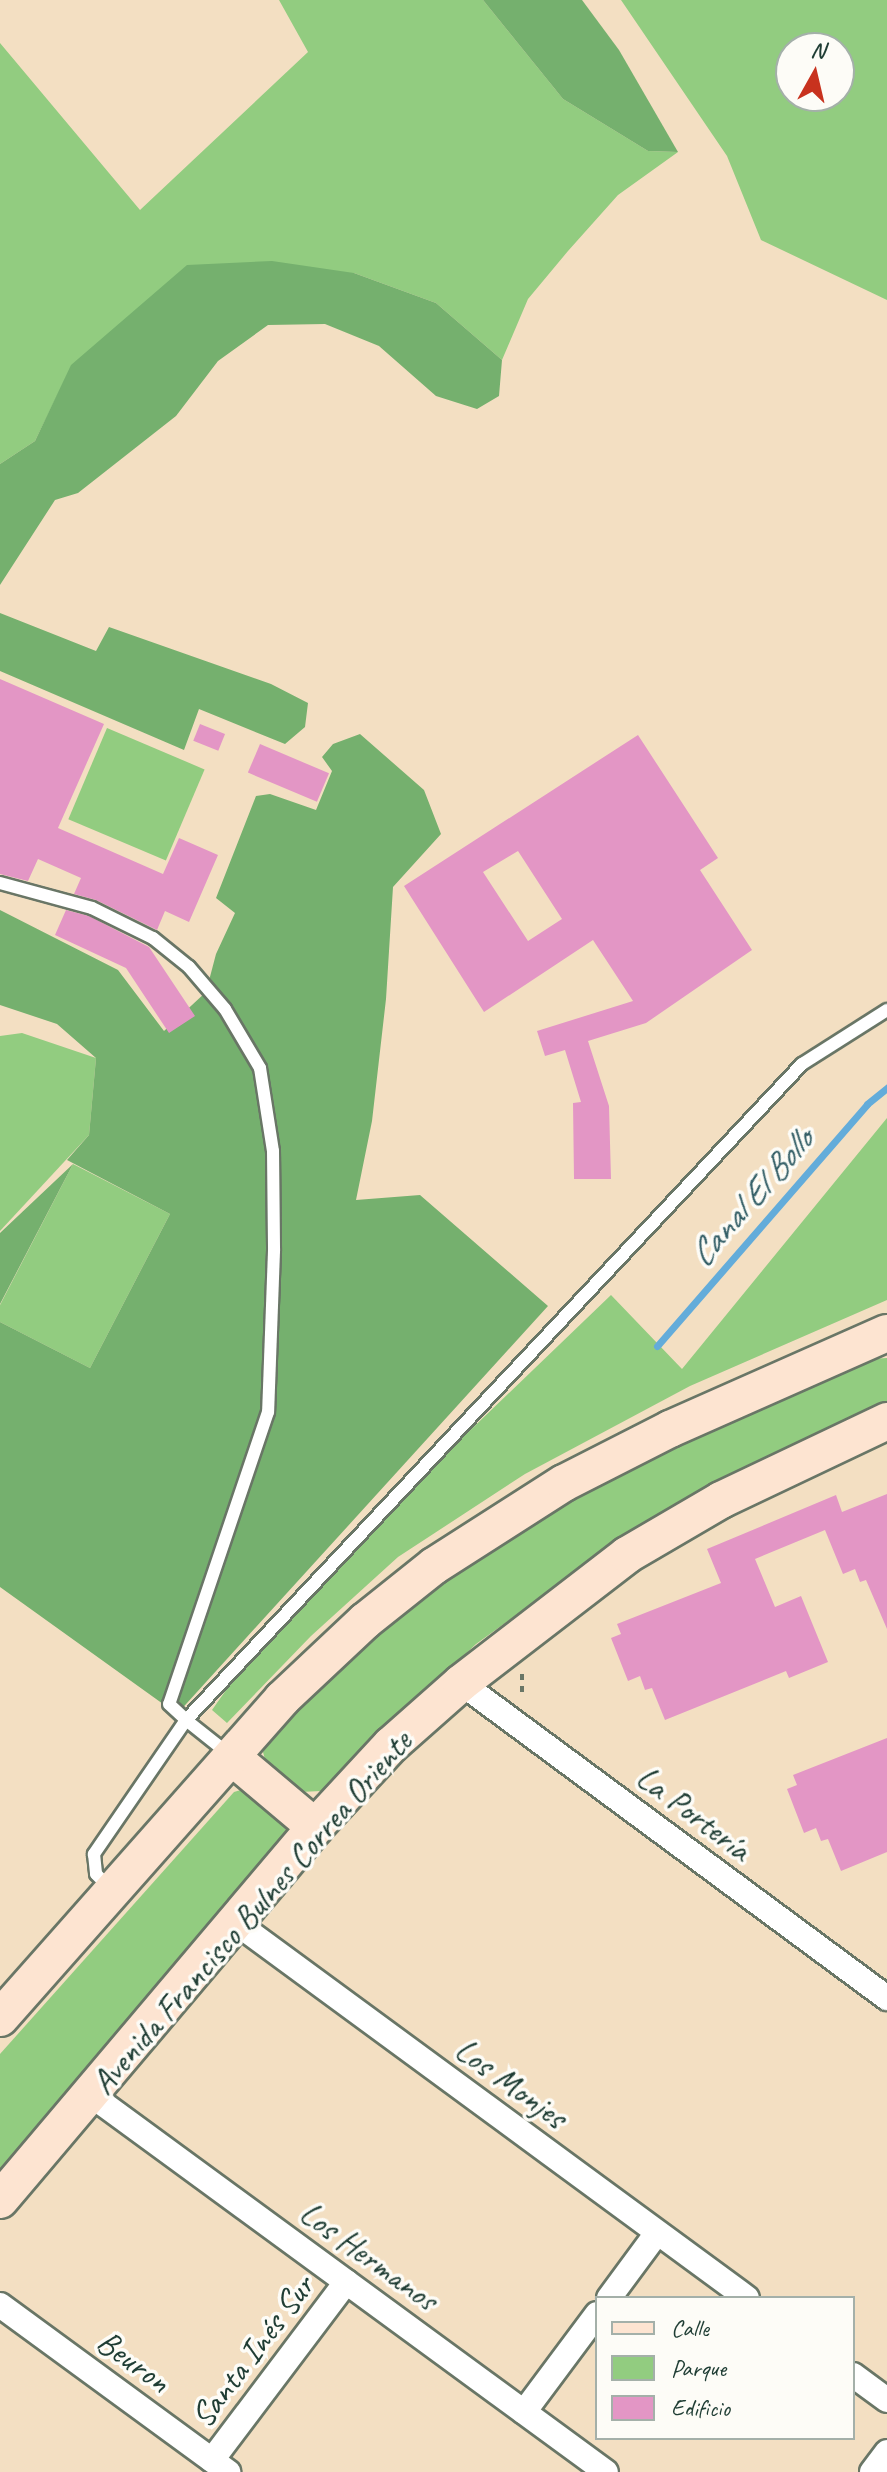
<!DOCTYPE html>
<meta charset="utf-8">
<style>
body{margin:0}
#map{position:relative;width:887px;height:2472px;overflow:hidden;background:#f3dfc2;font-family:Caveat,sans-serif}
div>[style]{position:absolute}
.green>*{inset:0;background:#92cc80;transform-origin:0 0}
.forest>*{inset:0;background:#75b06e}
.stream>*{height:7px;margin:-3.5px;padding:0 3.5px;transform-origin:3.5px;border-radius:3.5px;background:#63acda}
.building>*{inset:0;background:#e396c5;transform-origin:0 0}
.path>*{height:4px;margin-top:-2px;transform-origin:0;background:repeating-linear-gradient(90deg,#697666 0 6px,transparent 0 12px)}
.roads{filter:drop-shadow(2px 0 #697666) drop-shadow(-2px 0 #697666) drop-shadow(0 2px #697666) drop-shadow(0 -2px #697666)}
.lane>*{height:12px;margin:-6px;padding:0 6px;transform-origin:6px;border-radius:6px;background:#fff}
.street>*{height:24px;margin:-12px;padding:0 12px;transform-origin:12px;border-radius:12px;background:#fff}
.secondary>*{height:36px;margin:-18px;padding:0 18px;transform-origin:18px;border-radius:18px;background:#fde4d1}
span{translate:-50% -50%;white-space:nowrap;text-align:center;line-height:1.15;-webkit-text-stroke:7px #fdfcf7;paint-order:stroke}
.street-label{font-size:34px;color:#1f3d34}
.water-label{font-size:36px;color:#335e66;font-style:italic}
.legend{position:absolute;left:595px;top:2296px;width:260px;height:144px;box-sizing:border-box;background:#fdfcf7;border:2px solid #a4b0a9;margin:0;padding:10px 14px;list-style:none;font-size:24px;color:#1f3d34}
.legend li{display:flex;align-items:center;gap:16px;height:40px}
.legend b{width:40px;border:2px solid #a4b0a9}
.north{position:absolute;left:775px;top:32px;width:80px;height:80px;box-sizing:border-box;background:#fdfcf7;border:2px solid #a4b0a9;border-radius:50%;rotate:8deg;font-size:22px;font-weight:700;line-height:32px;text-align:center;color:#1f3d34}
.north::after{content:'';display:block;margin:auto;width:28px;height:36px;background:#c8321e;clip-path:polygon(50% 0,100% 100%,50% 72%,0 100%)}
</style>
<div id="map">
<div class="green">
<div style="clip-path:polygon(279px 0,483px 0,563px 99px,648px 151px,678px 152px,618px 195px,568px 251px,528px 299px,502px 360px,436px 303px,354px 273px,72px 365px,35px 441px,0 464px,0 43px,140px 210px,308px 52px)"></div>
<div style="clip-path:polygon(evenodd,621px 0,887px 0,887px 300px,761px 240px,727px 156px,621px 0,791px 48px,839px 48px,839px 96px,791px 96px,791px 48px)"></div>
<div style="left:107px;top:728px;width:106px;height:99px;rotate:23deg"></div>
<div style="clip-path:polygon(22px 1033px,96px 1058px,89px 1135px,0 1231px,0 1036px)"></div>
<div style="clip-path:polygon(887px 1118px,887px 1300px,690px 1386px,525px 1474px,398px 1557px,311px 1636px,227px 1723px,212px 1710px,282px 1611px,611px 1295px,682px 1369px)"></div>
<div style="clip-path:polygon(73px 1164px,170px 1214px,90px 1368px,0 1322px,0 1305px)"></div>
<div style="clip-path:polygon(887px 1358px,887px 1402px,762px 1462px,643px 1530px,540px 1598px,476px 1644px,321px 1791px,300px 1792px,266px 1763px,263px 1752px,267px 1739px,341px 1665px,436px 1585px,564px 1500px,674px 1444px,870px 1359px)"></div>
<div style="clip-path:polygon(251px 1787px,287px 1821px,292px 1837px,0 2172px,0 2054px,234px 1792px)"></div>
</div>
<div class="forest">
<div style="clip-path:polygon(483px 0,582px 0,619px 50px,678px 152px,648px 151px,563px 99px)"></div>
<div style="clip-path:polygon(272px 261px,354px 273px,436px 303px,502px 360px,499px 396px,477px 409px,436px 396px,379px 346px,325px 324px,268px 325px,218px 361px,176px 416px,78px 493px,55px 500px,0 585px,0 464px,35px 441px,71px 365px,187px 265px)"></div>
<div style="clip-path:polygon(0 613px,96px 651px,109px 627px,271px 684px,308px 703px,305px 727px,285px 744px,199px 709px,184px 750px,0 671px)"></div>
<div style="clip-path:polygon(360px 734px,424px 790px,441px 834px,393px 887px,386px 999px,372px 1121px,356px 1200px,420px 1195px,548px 1306px,177px 1714px,0 1587px,0 1322px,90px 1368px,170px 1214px,67px 1160px,89px 1135px,96px 1058px,57px 1024px,0 1005px,0 910px,118px 970px,164px 1031px,206px 992px,216px 954px,235px 913px,216px 898px,256px 796px,270px 794px,316px 810px,332px 771px,322px 757px,333px 744px)"></div>
<div style="clip-path:polygon(73px 1164px,0 1304px,0 1305px,0 1233px)"></div>
</div>
<div class="stream">
<div style="left:657px;top:1346px;width:320px;rotate:-49deg"></div>
<div style="left:867px;top:1104px;width:26px;rotate:-39deg"></div>
</div>
<div class="building">
<div style="clip-path:polygon(0 679px,104px 724px,58px 828px,163px 874px,179px 838px,218px 855px,189px 922px,165px 911px,157px 930px,96px 900px,74px 894px,81px 878px,38px 859px,28px 881px,0 874px)"></div>
<div style="left:200px;top:724px;width:27px;height:18px;rotate:22deg"></div>
<div style="clip-path:polygon(evenodd,638px 735px,718px 858px,700px 870px,752px 950px,646px 1023px,588px 1041px,609px 1106px,611px 1179px,574px 1179px,573px 1103px,581px 1102px,565px 1050px,545px 1056px,537px 1031px,633px 1001px,593px 940px,484px 1012px,404px 886px,638px 735px,518px 851px,562px 919px,528px 941px,483px 872px,518px 851px)"></div>
<div style="left:260px;top:744px;width:75px;height:31px;rotate:23deg"></div>
<div style="clip-path:polygon(66px 910px,89px 916px,149px 947px,195px 1016px,169px 1033px,126px 968px,55px 935px)"></div>
<div style="clip-path:polygon(887px 1494px,887px 1629px,866px 1580px,860px 1582px,855px 1569px,843px 1574px,825px 1530px,755px 1559px,775px 1607px,801px 1596px,828px 1662px,789px 1678px,786px 1671px,665px 1720px,652px 1688px,645px 1690px,640px 1676px,628px 1681px,611px 1638px,621px 1634px,617px 1624px,721px 1583px,707px 1549px,836px 1495px,842px 1512px)"></div>
<div style="clip-path:polygon(887px 1738px,887px 1852px,841px 1871px,828px 1839px,821px 1841px,816px 1828px,804px 1833px,787px 1789px,797px 1785px,793px 1775px)"></div>
</div>
<div class="path">
<div style="left:522px;top:1674px;width:23px;rotate:90deg"></div>
</div>
<div class="roads">
<div class="lane">
<div style="left:0;top:883px;width:95px;rotate:15.2deg"></div>
<div style="left:92px;top:908px;width:68px;rotate:26.2deg"></div>
<div style="left:153px;top:938px;width:46px;rotate:38.9deg"></div>
<div style="left:189px;top:967px;width:55px;rotate:49.4deg"></div>
<div style="left:225px;top:1009px;width:69px;rotate:59.3deg"></div>
<div style="left:260px;top:1068px;width:84px;rotate:81.1deg"></div>
<div style="left:273px;top:1151px;width:100px;rotate:89.4deg"></div>
<div style="left:274px;top:1251px;width:161px;rotate:92.1deg"></div>
<div style="left:268px;top:1412px;width:308px;rotate:108.7deg"></div>
<div style="left:169px;top:1704px;width:23px;rotate:43deg"></div>
<div style="left:186px;top:1720px;width:163px;rotate:124.5deg"></div>
<div style="left:94px;top:1854px;width:20px;rotate:84deg"></div>
<div style="left:96px;top:1874px;width:20px;rotate:45deg"></div>
<div style="left:230px;top:1755px;width:56px;rotate:-141.5deg"></div>
<div style="left:186px;top:1720px;width:900px;rotate:-46.8deg"></div>
<div style="left:802px;top:1064px;width:101px;rotate:-32.4deg"></div>
</div>
<div class="street">
<div style="left:461px;top:1683px;width:530px;rotate:36.48deg"></div>
<div style="left:235px;top:1922px;width:635px;rotate:36.29deg"></div>
<div style="left:91px;top:2095px;width:638px;rotate:36.21deg"></div>
<div style="left:609px;top:2298px;width:81px;rotate:-53.6deg"></div>
<div style="left:0;top:2305px;width:283px;rotate:36.2deg"></div>
<div style="left:853px;top:2375px;width:42px;rotate:36.3deg"></div>
<div style="left:524px;top:2412px;width:122px;rotate:-53.3deg"></div>
<div style="left:212px;top:2460px;width:223px;rotate:-53deg"></div>
<div style="left:872px;top:2472px;width:25px;rotate:-53deg"></div>
</div>
<div class="secondary">
<div style="left:232px;top:1757px;width:109px;rotate:40.1deg"></div>
<div style="left:0;top:2018px;width:426px;rotate:-48.5deg"></div>
<div style="left:282px;top:1699px;width:114px;rotate:-43.2deg"></div>
<div style="left:365px;top:1621px;width:88px;rotate:-38.6deg"></div>
<div style="left:434px;top:1566px;width:154px;rotate:-32.6deg"></div>
<div style="left:564px;top:1483px;width:119px;rotate:-27deg"></div>
<div style="left:670px;top:1429px;width:237px;rotate:-23.9deg"></div>
<div style="left:0;top:2200px;width:488px;rotate:-49.8deg"></div>
<div style="left:315px;top:1827px;width:112px;rotate:-47.2deg"></div>
<div style="left:391px;top:1745px;width:94px;rotate:-41.5deg"></div>
<div style="left:461px;top:1683px;width:210px;rotate:-37.6deg"></div>
<div style="left:627px;top:1555px;width:109px;rotate:-30.3deg"></div>
<div style="left:721px;top:1500px;width:184px;rotate:-25.4deg"></div>
</div>
</div>
<div class="street-label">
<span style="left:694px;top:1813px;rotate:37deg">La Portería</span>
<span style="left:251px;top:1912px;rotate:-49deg">Avenida Francisco Bulnes Correa Oriente</span>
<span style="left:511px;top:2083px;rotate:36deg">Los Monjes</span>
<span style="left:369px;top:2256px;rotate:36deg">Los Hermanos</span>
<span style="left:252px;top:2351px;rotate:-53deg">Santa Inés Sur</span>
<span style="left:134px;top:2361px;rotate:36deg">Beuron</span>
</div>
<div class="water-label">
<span style="left:751px;top:1198px;rotate:-49deg">Canal El Bollo</span>
</div>
<ul class="legend">
<li><b style="height:10px;background:#fde4d1"></b>Calle</li>
<li><b style="height:22px;background:#92cc80"></b>Parque</li>
<li><b style="height:22px;background:#e396c5"></b>Edificio</li>
</ul>
<div class="north">N</div>
</div>
